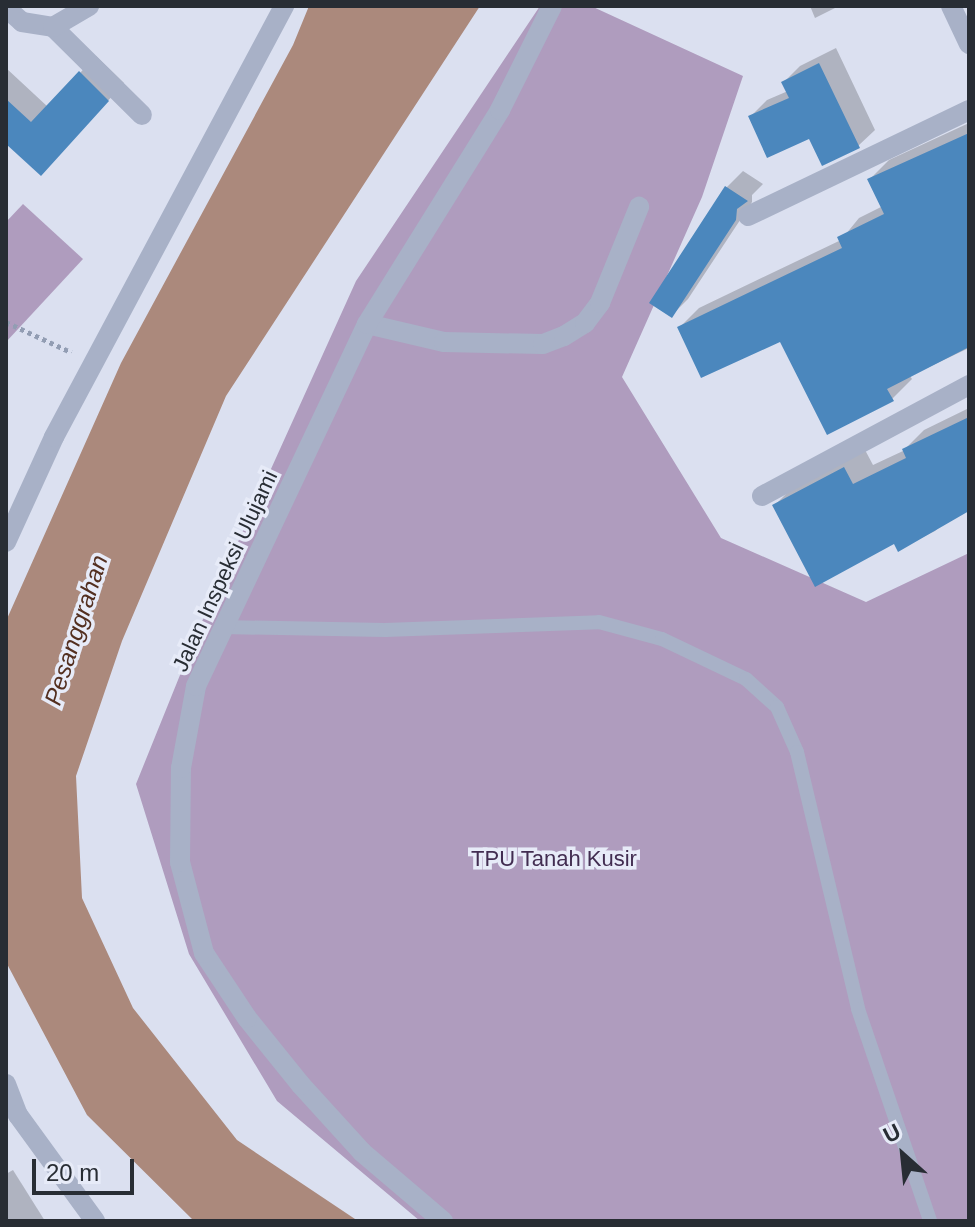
<!DOCTYPE html>
<style>
body{margin:0}
#map{position:relative;width:975px;height:1227px;overflow:hidden;background:#dbe0f0;font-family:Helvetica,sans-serif}
div>[style]{position:absolute}
.green>*{inset:0;background:#af9cbe}
.water>*{inset:0;background:#ab897c}
.shadow>*{inset:0;background:#0003}
.building>*{inset:0;background:#4b87bd}
.path>*{height:5px;margin-top:-2.5px;transform-origin:0;background:repeating-linear-gradient(90deg,#929db3 0 4px,transparent 0 8px)}
.lane>*{height:14px;margin:-7px;padding:0 7px;transform-origin:7px;border-radius:7px;background:#a8b1c7}
.street>*{height:20px;margin:-10px;padding:0 10px;transform-origin:10px;border-radius:10px;background:#a8b1c7}
span{translate:-50% -50%;white-space:nowrap;text-align:center;line-height:1.15;-webkit-text-stroke:7px #e7ebf8;paint-order:stroke}
.street-label{font-size:22px;color:#282d34}
.park-label{font-size:22px;color:#422d51}
.water-label{font-size:24px;color:#532f20;font-style:italic}
.frame{position:absolute;inset:0;border:8px solid #282d34;pointer-events:none}
.north{position:absolute;left:863px;top:1115px;width:80px;height:80px;-webkit-text-stroke:6px #e7ebf8;paint-order:stroke;rotate:333deg;font-size:22px;font-weight:700;line-height:32px;text-align:center;color:#282d34}
.north::after{content:'';display:block;margin:auto;width:28px;height:36px;background:#282d34;clip-path:polygon(50% 0,100% 100%,50% 72%,0 100%)}
.scale{position:absolute;left:32px;top:1159px;width:102px;height:36px;box-sizing:border-box;border:4px solid #282d34;border-top:0;padding-left:10px;font-size:24px;line-height:28px;white-space:nowrap;color:#282d34;-webkit-text-stroke:6px #e7ebf8;paint-order:stroke}
</style>
<div id="map">
<div class="green">
<div style="clip-path:polygon(540px 6px,591px 6px,743px 76px,702px 197px,622px 377px,721px 538px,866px 602px,969px 553px,969px 1221px,420px 1221px,277px 1101px,189px 954px,136px 784px,199px 628px,356px 281px)"></div>
<div style="clip-path:polygon(23px 204px,83px 259px,6px 342px,6px 222px)"></div>
</div>
<div class="water">
<div style="clip-path:polygon(309px 6px,480px 6px,226px 396px,122px 641px,76px 776px,82px 898px,133px 1008px,237px 1140px,358px 1221px,194px 1221px,87px 1115px,6px 962px,6px 621px,121px 363px,293px 45px)"></div>
</div>
<div class="shadow">
<div style="clip-path:polygon(810px 6px,839px 6px,815px 18px)"></div>
<div style="clip-path:polygon(836px 48px,875px 130px,858px 146px,810px 136px,751px 116px,767px 100px,788px 91px,784px 82px,800px 66px)"></div>
<div style="clip-path:polygon(96px 56px,124px 83px,57px 157px,6px 140px,6px 68px,48px 107px)"></div>
<div style="clip-path:polygon(969px 123px,969px 348px,910px 376px,912px 379px,892px 399px,781px 340px,679px 328px,699px 308px,841px 240px,859px 218px,883px 206px,870px 179px,889px 160px)"></div>
<div style="clip-path:polygon(743px 171px,763px 184px,752px 195px,752px 202px,688px 299px,672px 315px,726px 188px)"></div>
<div style="clip-path:polygon(969px 408px,969px 509px,945px 521px,935px 531px,899px 549px,895px 542px,774px 506px,794px 486px,864px 448px,873px 465px,903px 451px,924px 430px)"></div>
<div style="clip-path:polygon(13px 1170px,45px 1221px,6px 1221px,6px 1174px)"></div>
</div>
<div class="building">
<div style="clip-path:polygon(819px 63px,860px 148px,822px 166px,809px 139px,767px 158px,748px 116px,789px 98px,781px 82px)"></div>
<div style="clip-path:polygon(79px 71px,109px 101px,41px 176px,6px 144px,6px 99px,31px 122px)"></div>
<div style="clip-path:polygon(969px 133px,969px 347px,887px 389px,894px 401px,827px 435px,780px 342px,701px 378px,677px 327px,842px 248px,837px 237px,884px 214px,867px 179px)"></div>
<div style="clip-path:polygon(725px 186px,748px 201px,737px 209px,736px 220px,672px 318px,649px 303px)"></div>
<div style="clip-path:polygon(969px 417px,969px 511px,898px 552px,894px 544px,815px 587px,772px 505px,844px 467px,853px 484px,906px 458px,902px 449px)"></div>
</div>
<div class="path">
<div style="left:6px;top:322px;width:72px;rotate:24.8deg"></div>
</div>
<div class="lane">
<div style="left:223px;top:627px;width:162px;rotate:1.1deg"></div>
<div style="left:385px;top:630px;width:214px;rotate:-2.1deg"></div>
<div style="left:599px;top:622px;width:65px;rotate:15.1deg"></div>
<div style="left:662px;top:639px;width:93px;rotate:25.5deg"></div>
<div style="left:746px;top:679px;width:42px;rotate:42.1deg"></div>
<div style="left:777px;top:707px;width:49px;rotate:66deg"></div>
<div style="left:797px;top:752px;width:264px;rotate:76.6deg"></div>
<div style="left:858px;top:1009px;width:224px;rotate:71.2deg"></div>
</div>
<div class="street">
<div style="left:951px;top:6px;width:42px;rotate:64.7deg"></div>
<div style="left:6px;top:8px;width:21px;rotate:41deg"></div>
<div style="left:22px;top:22px;width:31px;rotate:9deg"></div>
<div style="left:53px;top:27px;width:125px;rotate:44.7deg"></div>
<div style="left:53px;top:27px;width:42px;rotate:-30.3deg"></div>
<div style="left:748px;top:216px;width:245px;rotate:-25.6deg"></div>
<div style="left:367px;top:324px;width:79px;rotate:13.2deg"></div>
<div style="left:444px;top:342px;width:99px;rotate:1.2deg"></div>
<div style="left:543px;top:344px;width:22px;rotate:-21deg"></div>
<div style="left:564px;top:336px;width:25px;rotate:-32deg"></div>
<div style="left:585px;top:323px;width:25px;rotate:-53deg"></div>
<div style="left:600px;top:303px;width:104px;rotate:-67.9deg"></div>
<div style="left:762px;top:496px;width:235px;rotate:-28.2deg"></div>
<div style="left:6px;top:542px;width:115px;rotate:-65.4deg"></div>
<div style="left:54px;top:437px;width:489px;rotate:-61.9deg"></div>
<div style="left:6px;top:1084px;width:33px;rotate:69deg"></div>
<div style="left:18px;top:1115px;width:131px;rotate:54deg"></div>
<div style="left:443px;top:1221px;width:106px;rotate:-139.6deg"></div>
<div style="left:362px;top:1152px;width:91px;rotate:-132.3deg"></div>
<div style="left:301px;top:1085px;width:86px;rotate:-128.9deg"></div>
<div style="left:247px;top:1018px;width:78px;rotate:-123.5deg"></div>
<div style="left:204px;top:953px;width:94px;rotate:-104.8deg"></div>
<div style="left:180px;top:862px;width:94px;rotate:-89.4deg"></div>
<div style="left:181px;top:768px;width:83px;rotate:-79.6deg"></div>
<div style="left:196px;top:686px;width:400px;rotate:-64.7deg"></div>
<div style="left:367px;top:324px;width:252px;rotate:-58.1deg"></div>
<div style="left:500px;top:110px;width:116px;rotate:-63.4deg"></div>
</div>
<div class="street-label">
<span style="left:225px;top:571px;rotate:-65deg">Jalan Inspeksi Ulujami</span>
</div>
<div class="park-label">
<span style="left:554px;top:859px">TPU Tanah Kusir</span>
</div>
<div class="water-label">
<span style="left:76px;top:630px;rotate:-72deg">Pesanggrahan</span>
</div>
<div class="frame"></div>
<div class="north">U</div>
<div class="scale">20 m</div>
</div>
